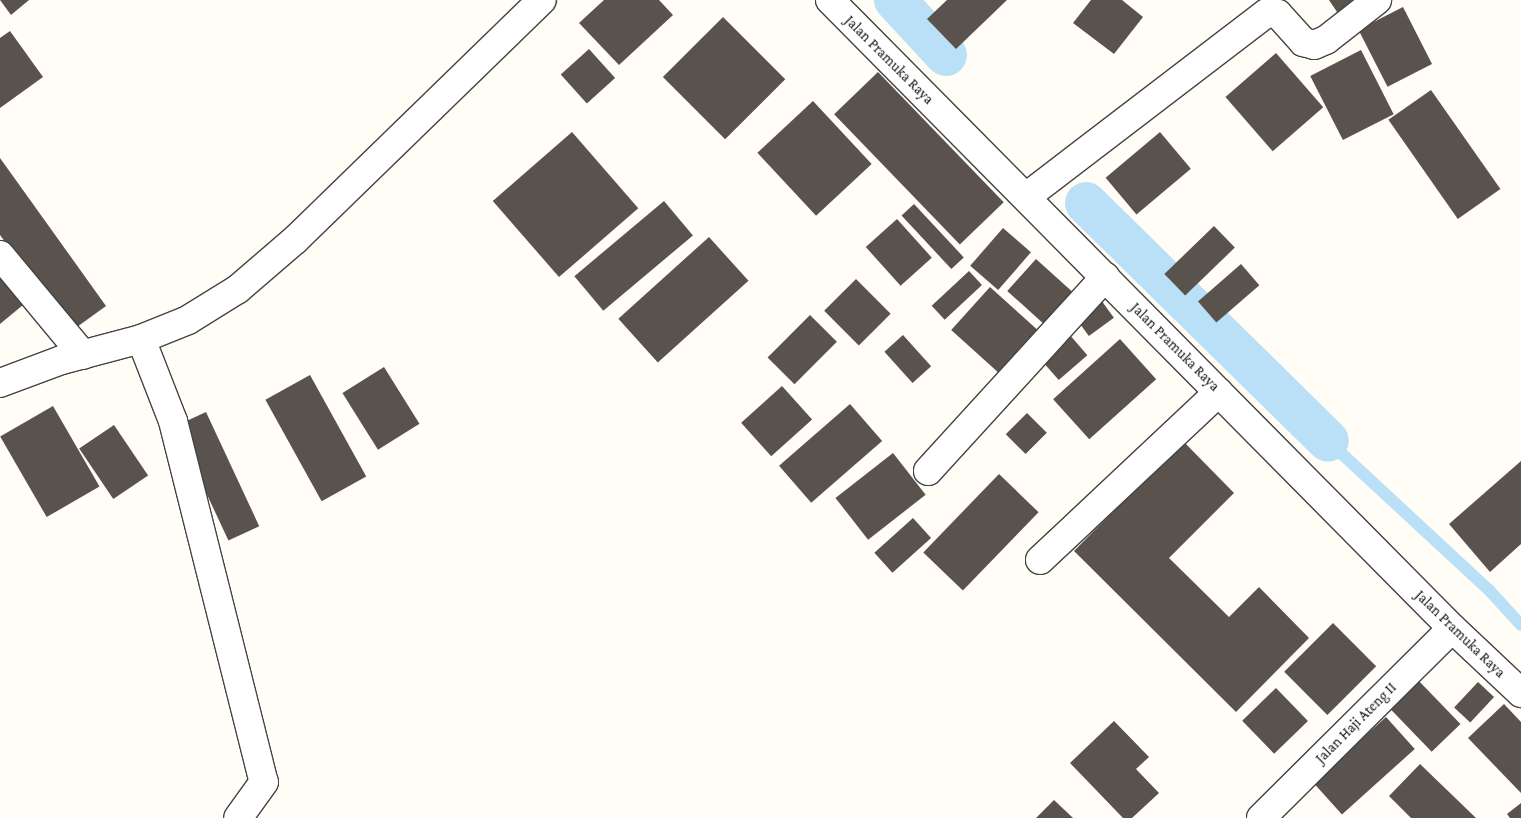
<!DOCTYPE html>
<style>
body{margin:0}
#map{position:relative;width:1521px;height:818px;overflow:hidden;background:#fffdf5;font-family:"Crimson Pro",serif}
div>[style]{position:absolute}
.stream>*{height:12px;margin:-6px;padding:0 6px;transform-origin:6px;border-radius:6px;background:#b9e0f7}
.canal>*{height:42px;margin:-21px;padding:0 21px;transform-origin:21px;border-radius:21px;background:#b9e0f7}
.building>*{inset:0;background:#5a524d;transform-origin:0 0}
.roads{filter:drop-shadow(1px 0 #444) drop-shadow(-1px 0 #444) drop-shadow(0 1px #444) drop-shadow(0 -1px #444)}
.minor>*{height:28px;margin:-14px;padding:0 14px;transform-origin:14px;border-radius:14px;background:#fff}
span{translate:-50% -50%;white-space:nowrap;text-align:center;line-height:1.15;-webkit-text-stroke:5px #fff;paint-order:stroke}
.street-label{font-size:15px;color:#111}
</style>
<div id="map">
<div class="stream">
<div style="left:1328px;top:441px;width:219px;rotate:42.8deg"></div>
<div style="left:1489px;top:590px;width:47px;rotate:47.6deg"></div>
</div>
<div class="canal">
<div style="left:895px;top:0;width:75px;rotate:47.2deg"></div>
<div style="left:1086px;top:203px;width:339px;rotate:44.5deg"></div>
</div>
<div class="building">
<div style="clip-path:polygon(0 0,29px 0,11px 15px)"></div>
<div style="clip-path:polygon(604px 0,659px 0,673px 15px,619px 65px,579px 23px)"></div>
<div style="clip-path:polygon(947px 0,1007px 0,956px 49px,927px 19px)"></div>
<div style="clip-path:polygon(1091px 0,1122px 0,1143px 17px,1114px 54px,1073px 23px)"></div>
<div style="clip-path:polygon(1329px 0,1361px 0,1339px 15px)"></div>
<div style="left:1403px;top:7px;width:64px;height:50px;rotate:63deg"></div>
<div style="left:723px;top:17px;width:88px;height:85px;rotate:45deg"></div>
<div style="clip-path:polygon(10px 31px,43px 77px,0 108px,0 38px)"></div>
<div style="left:589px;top:49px;width:39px;height:38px;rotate:48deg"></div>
<div style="left:1361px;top:50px;width:72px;height:57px;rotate:63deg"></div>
<div style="left:1276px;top:53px;width:72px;height:67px;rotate:49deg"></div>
<div style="left:878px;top:72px;width:181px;height:61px;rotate:46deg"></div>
<div style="left:1431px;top:90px;width:121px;height:52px;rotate:55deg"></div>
<div style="left:813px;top:101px;width:86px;height:76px;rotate:47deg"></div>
<div style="left:572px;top:132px;width:101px;height:105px;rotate:49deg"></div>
<div style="left:1160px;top:132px;width:48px;height:71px;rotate:50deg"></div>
<div style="clip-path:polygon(0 158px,106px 306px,70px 332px,0 235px)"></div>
<div style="left:664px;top:201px;width:45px;height:117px;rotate:50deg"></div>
<div style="left:914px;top:204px;width:73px;height:17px;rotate:47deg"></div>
<div style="left:897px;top:219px;width:52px;height:42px;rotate:48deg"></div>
<div style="left:1214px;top:226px;width:30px;height:69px;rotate:46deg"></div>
<div style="left:1003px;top:228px;width:37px;height:50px;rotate:41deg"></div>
<div style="left:709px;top:237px;width:59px;height:122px;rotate:48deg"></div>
<div style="left:1036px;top:259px;width:50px;height:43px;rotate:42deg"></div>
<div style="left:1241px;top:264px;width:28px;height:57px;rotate:49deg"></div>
<div style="clip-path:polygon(0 265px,29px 300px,0 324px)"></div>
<div style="left:969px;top:271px;width:19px;height:51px;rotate:47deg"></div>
<div style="left:856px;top:279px;width:49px;height:45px;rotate:45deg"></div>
<div style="left:990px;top:287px;width:66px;height:58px;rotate:42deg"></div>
<div style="left:1101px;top:300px;width:22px;height:31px;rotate:54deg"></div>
<div style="left:810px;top:315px;width:38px;height:60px;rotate:45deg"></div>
<div style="left:1069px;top:334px;width:28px;height:38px;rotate:49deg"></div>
<div style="left:903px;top:335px;width:42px;height:25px;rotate:48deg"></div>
<div style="left:1120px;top:339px;width:54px;height:90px;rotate:48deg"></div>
<div style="left:384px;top:367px;width:67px;height:49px;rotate:58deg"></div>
<div style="left:310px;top:375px;width:116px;height:51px;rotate:61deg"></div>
<div style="left:782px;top:386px;width:45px;height:55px;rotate:48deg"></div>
<div style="left:850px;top:404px;width:49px;height:94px;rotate:49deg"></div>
<div style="left:53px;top:406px;width:93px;height:61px;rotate:60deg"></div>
<div style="left:206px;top:412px;width:126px;height:34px;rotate:65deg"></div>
<div style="left:1027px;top:413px;width:28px;height:30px;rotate:45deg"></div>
<div style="left:114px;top:425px;width:61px;height:42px;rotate:56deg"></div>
<div style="clip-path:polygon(1183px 441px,1234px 493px,1169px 558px,1229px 617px,1259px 587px,1309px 638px,1236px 712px,1074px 551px)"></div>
<div style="left:893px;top:453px;width:53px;height:73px;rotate:52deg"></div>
<div style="clip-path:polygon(1521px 461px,1521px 544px,1490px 572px,1449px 524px)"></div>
<div style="left:999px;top:474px;width:55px;height:109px;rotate:44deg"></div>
<div style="left:913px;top:518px;width:27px;height:52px;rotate:48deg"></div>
<div style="left:1333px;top:623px;width:61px;height:69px;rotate:45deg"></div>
<div style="left:1416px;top:678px;width:64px;height:40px;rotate:46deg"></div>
<div style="left:1478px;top:682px;width:22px;height:35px;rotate:43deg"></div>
<div style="left:1276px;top:688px;width:46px;height:47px;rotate:46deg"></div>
<div style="clip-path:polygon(1504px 704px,1521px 722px,1521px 793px,1468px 738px)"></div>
<div style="left:1386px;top:717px;width:43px;height:98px;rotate:48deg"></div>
<div style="clip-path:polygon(1114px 721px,1149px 757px,1136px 769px,1159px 793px,1132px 818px,1123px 818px,1070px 763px)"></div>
<div style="clip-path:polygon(1420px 764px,1476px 818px,1411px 818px,1389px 796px)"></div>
<div style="clip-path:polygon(1054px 800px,1073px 818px,1036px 818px)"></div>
<div style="clip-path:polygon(1521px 803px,1521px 818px,1510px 818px,1507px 814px)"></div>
</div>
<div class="roads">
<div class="minor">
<div style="left:830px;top:0;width:884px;rotate:45.28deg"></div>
<div style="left:1452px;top:628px;width:95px;rotate:43.3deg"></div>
<div style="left:1026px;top:197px;width:303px;rotate:-37.4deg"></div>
<div style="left:1267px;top:13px;width:11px;rotate:5deg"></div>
<div style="left:1278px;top:14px;width:38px;rotate:48deg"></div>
<div style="left:1303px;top:42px;width:11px;rotate:15deg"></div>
<div style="left:1314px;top:45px;width:13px;rotate:-23deg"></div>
<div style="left:1326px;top:40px;width:65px;rotate:-38.1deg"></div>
<div style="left:0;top:255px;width:130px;rotate:50.3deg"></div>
<div style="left:141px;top:339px;width:88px;rotate:68.7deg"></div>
<div style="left:173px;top:421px;width:372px;rotate:75.9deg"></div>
<div style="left:264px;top:782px;width:44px;rotate:125.8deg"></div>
<div style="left:0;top:383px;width:66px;rotate:-20.4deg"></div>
<div style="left:62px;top:360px;width:82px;rotate:-14.9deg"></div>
<div style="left:141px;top:339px;width:51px;rotate:-22deg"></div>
<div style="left:188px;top:320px;width:59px;rotate:-31.8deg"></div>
<div style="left:238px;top:289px;width:75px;rotate:-40.7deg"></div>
<div style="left:295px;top:240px;width:344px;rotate:-44.2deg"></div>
<div style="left:928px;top:471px;width:263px;rotate:-47.6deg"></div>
<div style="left:1040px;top:560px;width:245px;rotate:-43.2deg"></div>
<div style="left:1261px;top:818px;width:269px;rotate:-44.8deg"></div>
</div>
</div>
<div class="street-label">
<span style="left:889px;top:60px;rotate:45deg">Jalan Pramuka Raya</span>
<span style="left:1175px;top:347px;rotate:45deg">Jalan Pramuka Raya</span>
<span style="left:1460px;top:634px;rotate:44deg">Jalan Pramuka Raya</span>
<span style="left:1356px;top:723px;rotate:-45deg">Jalan Haji Ateng II</span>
</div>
</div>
